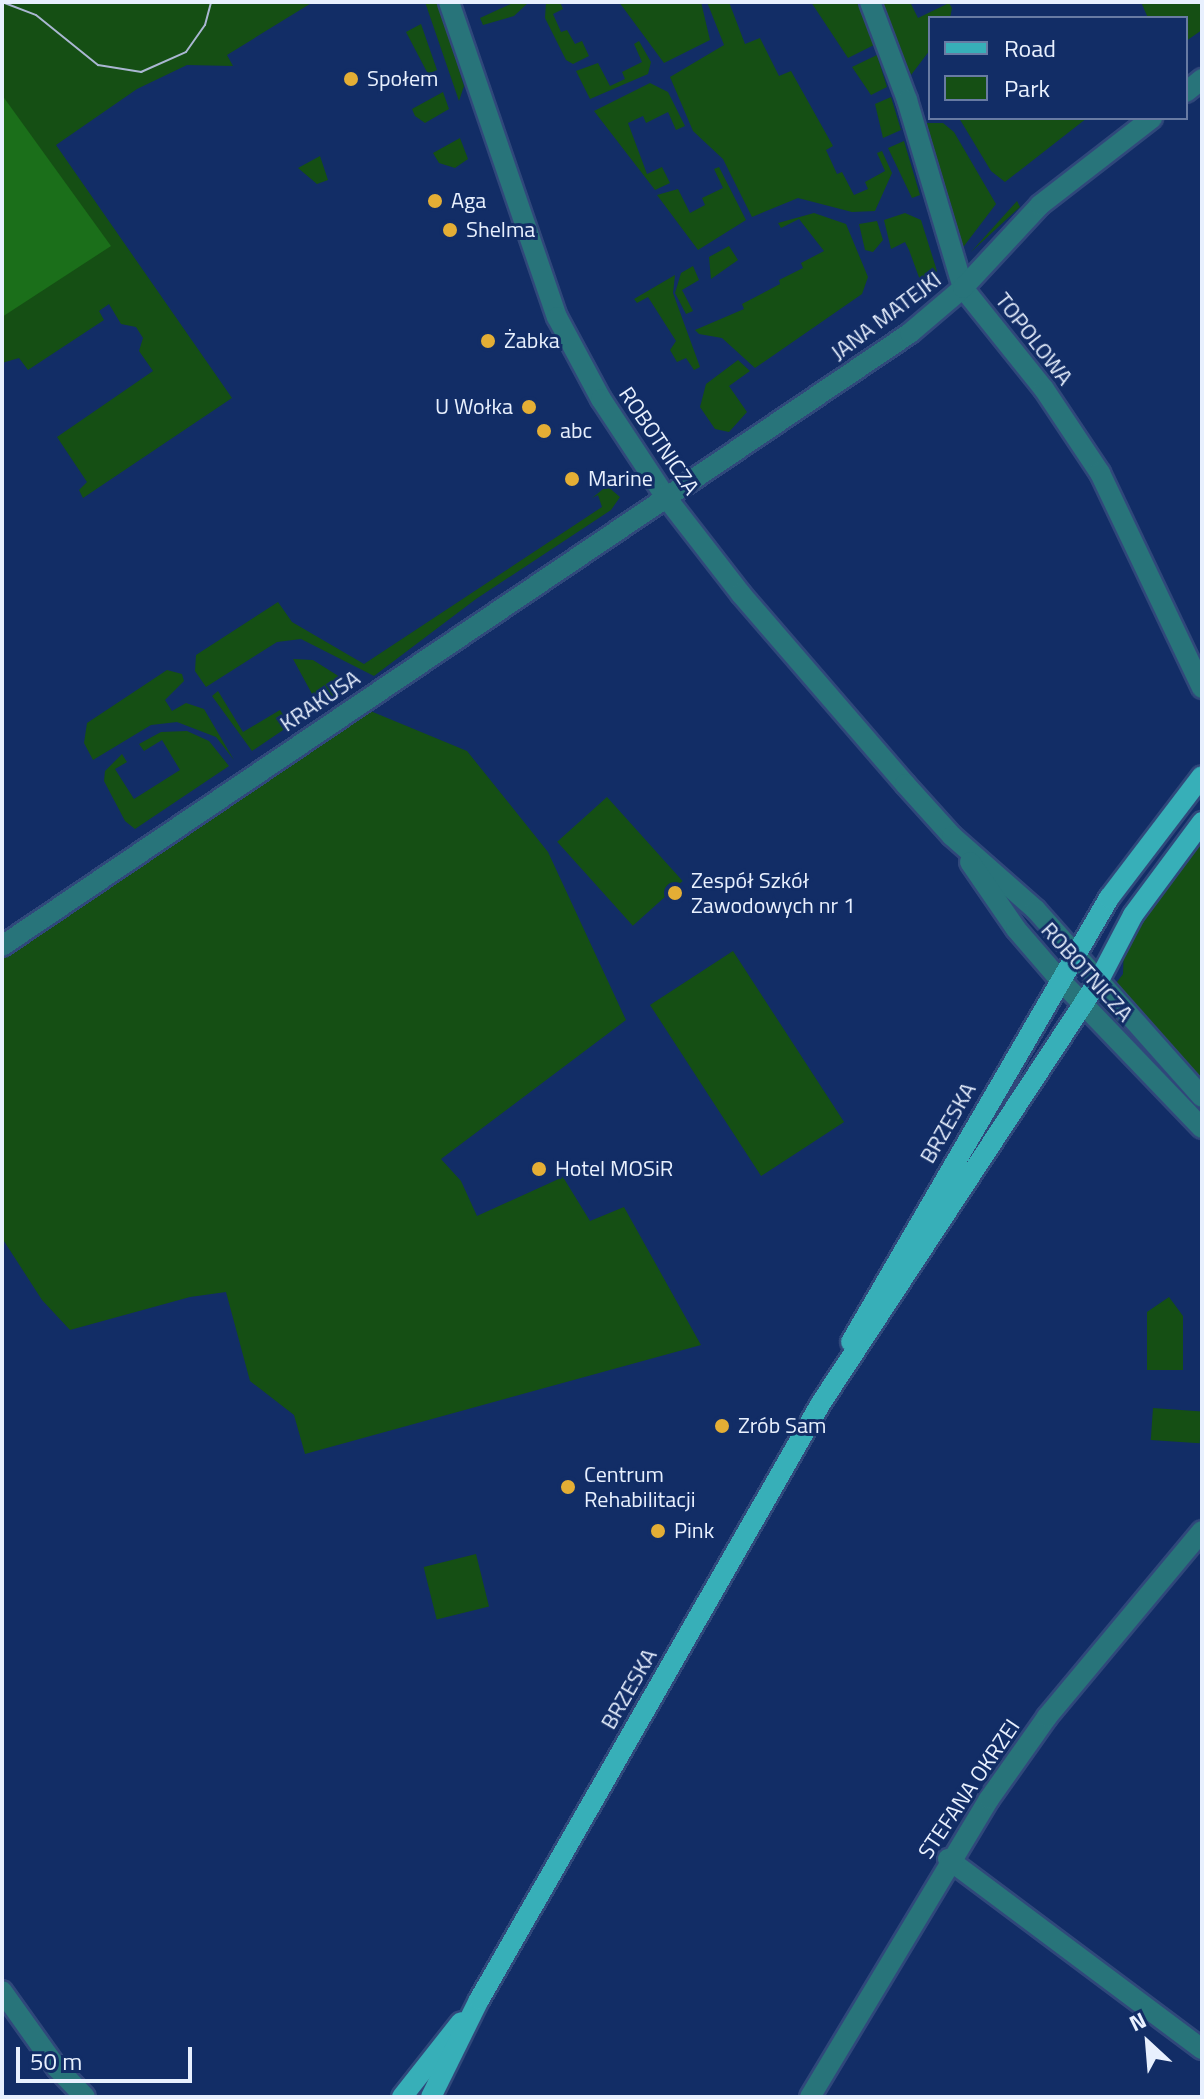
<!DOCTYPE html>
<meta charset="utf-8">
<style>
body{margin:0}
#map{position:relative;width:1204px;height:2099px;overflow:hidden;background:#122d66;font-family:"Titillium Web",sans-serif}
div>[style]{position:absolute}
.green>*{inset:0;background:#154f14;transform-origin:0 0}
.forest>*{inset:0;background:#1b6f1a}
.roads{filter:drop-shadow(2px 0 #30487b) drop-shadow(-2px 0 #30487b) drop-shadow(0 2px #30487b) drop-shadow(0 -2px #30487b)}
.minor>*{height:20px;margin:-10px;padding:0 10px;transform-origin:10px;border-radius:10px;background:#28747a}
.major>*{height:20px;margin:-10px;padding:0 10px;transform-origin:10px;border-radius:10px;background:#37afb8}
.tram>*{height:2px;margin:-1px;padding:0 1px;transform-origin:1px;border-radius:1px;background:#aab7d2}
.dots>*{width:22px;height:22px;translate:-50% -50%;box-sizing:border-box;border:4px solid #122d66;border-radius:50%}
span{translate:-50% -50%;white-space:nowrap;text-align:center;line-height:1.15;-webkit-text-stroke:6px #122d66;paint-order:stroke}
.poi-label{font-size:22px;color:#e8f0fe}
.left{translate:0 -50%;text-align:left}
.right{translate:-100% -50%;text-align:right}
.street-label{font-size:22px;color:#e8f0fe}
.frame{position:absolute;inset:0;border:4px solid #e8f0fe;pointer-events:none}
.legend{position:absolute;left:928px;top:16px;width:260px;height:104px;box-sizing:border-box;background:#122d66;border:2px solid #687ba3;margin:0;padding:10px 14px;list-style:none;font-size:24px;color:#e8f0fe}
.legend li{display:flex;align-items:center;gap:16px;height:40px}
.legend b{width:40px;border:2px solid #687ba3}
.north{position:absolute;left:1108px;top:2003px;width:80px;height:80px;-webkit-text-stroke:6px #122d66;paint-order:stroke;rotate:334deg;font-size:22px;font-weight:700;line-height:32px;text-align:center;color:#e8f0fe}
.north::after{content:'';display:block;margin:auto;width:28px;height:36px;background:#e8f0fe;clip-path:polygon(50% 0,100% 100%,50% 72%,0 100%)}
.scale{position:absolute;left:16px;top:2047px;width:176px;height:36px;box-sizing:border-box;border:4px solid #e8f0fe;border-top:0;padding-left:10px;font-size:24px;line-height:28px;white-space:nowrap;color:#e8f0fe;-webkit-text-stroke:6px #122d66;paint-order:stroke}
</style>
<div id="map">
<div class="green">
<div style="clip-path:polygon(2px 2px,313px 2px,227px 55px,233px 66px,187px 65px,137px 89px,56px 145px,232px 398px,83px 498px,79px 490px,87px 482px,57px 437px,153px 371px,139px 351px,143px 338px,136px 327px,121px 324px,109px 304px,99px 311px,104px 320px,28px 370px,19px 358px,2px 363px)"></div>
<div style="clip-path:polygon(425px 2px,438px 2px,464px 86px,459px 101px)"></div>
<div style="clip-path:polygon(515px 2px,529px 2px,514px 16px,483px 25px,480px 18px)"></div>
<div style="clip-path:polygon(546px 2px,560px 2px,563px 9px,553px 14px,561px 32px,567px 30px,575px 44px,582px 41px,589px 56px,573px 64px,566px 60px,545px 18px)"></div>
<div style="clip-path:polygon(619px 2px,701px 2px,710px 40px,664px 63px)"></div>
<div style="clip-path:polygon(707px 2px,729px 2px,745px 44px,760px 38px,779px 76px,791px 71px,833px 146px,826px 150px,837px 174px,842px 172px,854px 195px,868px 189px,865px 182px,885px 171px,877px 153px,882px 151px,892px 173px,875px 211px,852px 212px,798px 198px,752px 217px,723px 159px,693px 131px,670px 77px,724px 45px)"></div>
<div style="clip-path:polygon(811px 2px,857px 2px,874px 45px,848px 58px)"></div>
<div style="clip-path:polygon(880px 2px,910px 2px,918px 18px,949px 3px,952px 8px,950px 18px,930px 18px,930px 50px,911px 75px)"></div>
<div style="clip-path:polygon(1141px 2px,1202px 2px,1202px 30px,1186px 41px,1186px 18px,1148px 18px)"></div>
<div style="clip-path:polygon(421px 24px,437px 70px,428px 74px,406px 32px)"></div>
<div style="clip-path:polygon(639px 41px,651px 62px,648px 74px,590px 99px,576px 71px,598px 63px,610px 86px,625px 79px,622px 72px,642px 62px,634px 44px)"></div>
<div style="clip-path:polygon(877px 55px,887px 87px,871px 95px,852px 67px)"></div>
<div style="clip-path:polygon(650px 83px,668px 92px,685px 126px,676px 130px,668px 112px,646px 123px,643px 116px,628px 123px,647px 174px,662px 167px,670px 183px,655px 190px,594px 111px)"></div>
<div style="clip-path:polygon(443px 92px,449px 109px,425px 123px,415px 116px,412px 109px)"></div>
<div style="clip-path:polygon(891px 97px,901px 130px,883px 138px,875px 104px)"></div>
<div style="clip-path:polygon(959px 118px,1087px 118px,1005px 182px,991px 171px)"></div>
<div style="clip-path:polygon(925px 123px,943px 123px,954px 132px,996px 204px,961px 250px)"></div>
<div style="clip-path:polygon(460px 138px,468px 159px,455px 168px,439px 163px,433px 153px)"></div>
<div style="clip-path:polygon(904px 141px,920px 195px,912px 198px,888px 148px)"></div>
<div style="clip-path:polygon(320px 156px,328px 180px,317px 184px,298px 168px)"></div>
<div style="clip-path:polygon(719px 167px,746px 220px,698px 250px,657px 195px,678px 189px,690px 213px,705px 205px,702px 198px,723px 188px,714px 169px)"></div>
<div style="clip-path:polygon(1017px 201px,1020px 207px,971px 252px)"></div>
<div style="clip-path:polygon(814px 213px,846px 224px,868px 277px,862px 294px,755px 368px,722px 338px,699px 334px,695px 330px,744px 309px,742px 304px,780px 284px,779px 280px,803px 268px,801px 263px,824px 251px,799px 219px,781px 228px,778px 223px)"></div>
<div style="clip-path:polygon(905px 213px,921px 220px,937px 271px,915px 299px,904px 290px,920px 280px,909px 250px,905px 242px,891px 249px,884px 220px)"></div>
<div style="clip-path:polygon(877px 221px,883px 240px,873px 252px,865px 250px,859px 224px)"></div>
<div style="clip-path:polygon(729px 246px,738px 260px,711px 279px,709px 257px)"></div>
<div style="clip-path:polygon(693px 266px,699px 280px,682px 290px,693px 311px,686px 314px,675px 293px,681px 273px)"></div>
<div style="clip-path:polygon(675px 275px,673px 293px,700px 367px,694px 370px,686px 358px,677px 362px,670px 350px,676px 341px,648px 297px,637px 303px,634px 299px)"></div>
<div style="clip-path:polygon(738px 360px,750px 371px,729px 386px,747px 412px,729px 432px,715px 429px,700px 407px,706px 384px)"></div>
<div style="clip-path:polygon(607px 486px,620px 497px,611px 510px,476px 599px,374px 676px,301px 639px,277px 642px,206px 687px,195px 671px,196px 655px,278px 602px,292px 622px,364px 664px,602px 507px,598px 495px,592px 498px)"></div>
<div style="clip-path:polygon(293px 659px,313px 660px,351px 684px,252px 751px,212px 696px,218px 691px,243px 732px,280px 710px,287px 721px,317px 703px)"></div>
<div style="clip-path:polygon(167px 670px,182px 674px,184px 681px,165px 700px,172px 711px,186px 703px,204px 709px,234px 760px,216px 737px,177px 722px,151px 725px,93px 760px,84px 743px,87px 723px)"></div>
<div style="clip-path:polygon(368px 710px,467px 751px,548px 852px,626px 1020px,441px 1159px,461px 1181px,477px 1216px,563px 1177px,590px 1221px,624px 1207px,701px 1345px,305px 1454px,294px 1415px,250px 1381px,226px 1292px,190px 1297px,70px 1330px,42px 1300px,2px 1238px,2px 958px)"></div>
<div style="clip-path:polygon(187px 731px,209px 741px,229px 766px,135px 829px,125px 821px,104px 781px,105px 771px,122px 754px,127px 762px,115px 769px,134px 799px,180px 770px,162px 740px,144px 751px,139px 744px,161px 732px)"></div>
<div style="left:607px;top:797px;width:113px;height:67px;rotate:48deg"></div>
<div style="clip-path:polygon(1202px 834px,1202px 1117px,1101px 1003px,1123px 974px,1124px 943px)"></div>
<div style="left:733px;top:951px;width:204px;height:99px;rotate:57deg"></div>
<div style="clip-path:polygon(1169px 1297px,1183px 1316px,1183px 1370px,1147px 1370px,1147px 1312px)"></div>
<div style="left:1153px;top:1408px;width:49px;height:32px;rotate:4deg"></div>
<div style="left:476px;top:1554px;width:54px;height:54px;rotate:76deg"></div>
</div>
<div class="forest">
<div style="clip-path:polygon(2px 95px,111px 246px,2px 317px)"></div>
</div>
<div class="roads">
<div class="minor">
<div style="left:449px;top:2px;width:333px;rotate:71.1deg"></div>
<div style="left:557px;top:317px;width:93px;rotate:61.8deg"></div>
<div style="left:601px;top:399px;width:116px;rotate:56.6deg"></div>
<div style="left:665px;top:496px;width:124px;rotate:52.2deg"></div>
<div style="left:741px;top:594px;width:251px;rotate:49.2deg"></div>
<div style="left:905px;top:784px;width:70px;rotate:47.9deg"></div>
<div style="left:952px;top:836px;width:112px;rotate:41.4deg"></div>
<div style="left:1036px;top:910px;width:250px;rotate:48.4deg"></div>
<div style="left:870px;top:2px;width:105px;rotate:69.3deg"></div>
<div style="left:907px;top:100px;width:196px;rotate:73.4deg"></div>
<div style="left:963px;top:288px;width:129px;rotate:51.3deg"></div>
<div style="left:1044px;top:389px;width:101px;rotate:56.3deg"></div>
<div style="left:1100px;top:473px;width:238px;rotate:64.6deg"></div>
<div style="left:1186px;top:92px;width:21px;rotate:-39deg"></div>
<div style="left:970px;top:862px;width:81px;rotate:55.5deg"></div>
<div style="left:1016px;top:929px;width:67px;rotate:49.2deg"></div>
<div style="left:1060px;top:980px;width:205px;rotate:46.2deg"></div>
<div style="left:2px;top:946px;width:1096px;rotate:-34.02deg"></div>
<div style="left:910px;top:333px;width:70px;rotate:-40.3deg"></div>
<div style="left:963px;top:288px;width:113px;rotate:-47.1deg"></div>
<div style="left:1040px;top:205px;width:142px;rotate:-37.8deg"></div>
<div style="left:948px;top:1859px;width:317px;rotate:36.8deg"></div>
<div style="left:2px;top:1991px;width:95px;rotate:54.5deg"></div>
<div style="left:57px;top:2068px;width:40px;rotate:46deg"></div>
<div style="left:810px;top:2097px;width:348px;rotate:-59deg"></div>
<div style="left:989px;top:1799px;width:100px;rotate:-54.7deg"></div>
<div style="left:1047px;top:1717px;width:242px;rotate:-50.2deg"></div>
</div>
<div class="major">
<div style="left:851px;top:1342px;width:514px;rotate:-59.84deg"></div>
<div style="left:1109px;top:898px;width:153px;rotate:-52.7deg"></div>
<div style="left:402px;top:2097px;width:95px;rotate:-51.8deg"></div>
<div style="left:431px;top:2097px;width:108px;rotate:-63.7deg"></div>
<div style="left:479px;top:2000px;width:688px;rotate:-60.19deg"></div>
<div style="left:821px;top:1403px;width:506px;rotate:-56.69deg"></div>
<div style="left:1099px;top:980px;width:73px;rotate:-62.4deg"></div>
<div style="left:1133px;top:915px;width:116px;rotate:-53.4deg"></div>
</div>
</div>
<div class="tram">
<div style="left:2px;top:2px;width:36px;rotate:21deg"></div>
<div style="left:36px;top:15px;width:80px;rotate:38.9deg"></div>
<div style="left:98px;top:65px;width:44px;rotate:9.2deg"></div>
<div style="left:141px;top:72px;width:49px;rotate:-24deg"></div>
<div style="left:186px;top:52px;width:33px;rotate:-55deg"></div>
<div style="left:205px;top:25px;width:24px;rotate:-75deg"></div>
</div>
<div class="dots">
<div style="left:351px;top:79px;background:#e4ae35"></div>
<div style="left:435px;top:201px;background:#e4ae35"></div>
<div style="left:450px;top:230px;background:#e4ae35"></div>
<div style="left:488px;top:341px;background:#e4ae35"></div>
<div style="left:529px;top:407px;background:#e4ae35"></div>
<div style="left:544px;top:431px;background:#e4ae35"></div>
<div style="left:572px;top:479px;background:#e4ae35"></div>
<div style="left:675px;top:893px;background:#e4ae35"></div>
<div style="left:539px;top:1169px;background:#e4ae35"></div>
<div style="left:722px;top:1426px;background:#e4ae35"></div>
<div style="left:568px;top:1487px;background:#e4ae35"></div>
<div style="left:658px;top:1531px;background:#e4ae35"></div>
</div>
<div class="poi-label">
<span class="left" style="left:367px;top:79px">Społem</span>
<span class="left" style="left:451px;top:201px">Aga</span>
<span class="left" style="left:466px;top:230px">Shelma</span>
<span class="left" style="left:504px;top:341px">Żabka</span>
<span class="right" style="left:513px;top:407px">U Wołka</span>
<span class="left" style="left:560px;top:431px">abc</span>
<span class="left" style="left:588px;top:479px">Marine</span>
<span class="left" style="left:691px;top:893px">Zespół Szkół<br>Zawodowych nr 1</span>
<span class="left" style="left:555px;top:1169px">Hotel MOSiR</span>
<span class="left" style="left:738px;top:1426px">Zrób Sam</span>
<span class="left" style="left:584px;top:1487px">Centrum<br>Rehabilitacji</span>
<span class="left" style="left:674px;top:1531px">Pink</span>
</div>
<div class="street-label">
<span style="left:886px;top:316px;rotate:-37deg">JANA MATEJKI</span>
<span style="left:1034px;top:339px;rotate:52deg">TOPOLOWA</span>
<span style="left:659px;top:441px;rotate:56deg">ROBOTNICZA</span>
<span style="left:320px;top:701px;rotate:-34deg">KRAKUSA</span>
<span style="left:1087px;top:972px;rotate:48deg">ROBOTNICZA</span>
<span style="left:948px;top:1123px;rotate:-60deg">BRZESKA</span>
<span style="left:629px;top:1689px;rotate:-60deg">BRZESKA</span>
<span style="left:969px;top:1789px;rotate:-56deg">STEFANA OKRZEI</span>
</div>
<div class="frame"></div>
<ul class="legend">
<li><b style="height:10px;background:#37afb8"></b>Road</li>
<li><b style="height:22px;background:#154f14"></b>Park</li>
</ul>
<div class="north">N</div>
<div class="scale">50 m</div>
</div>
